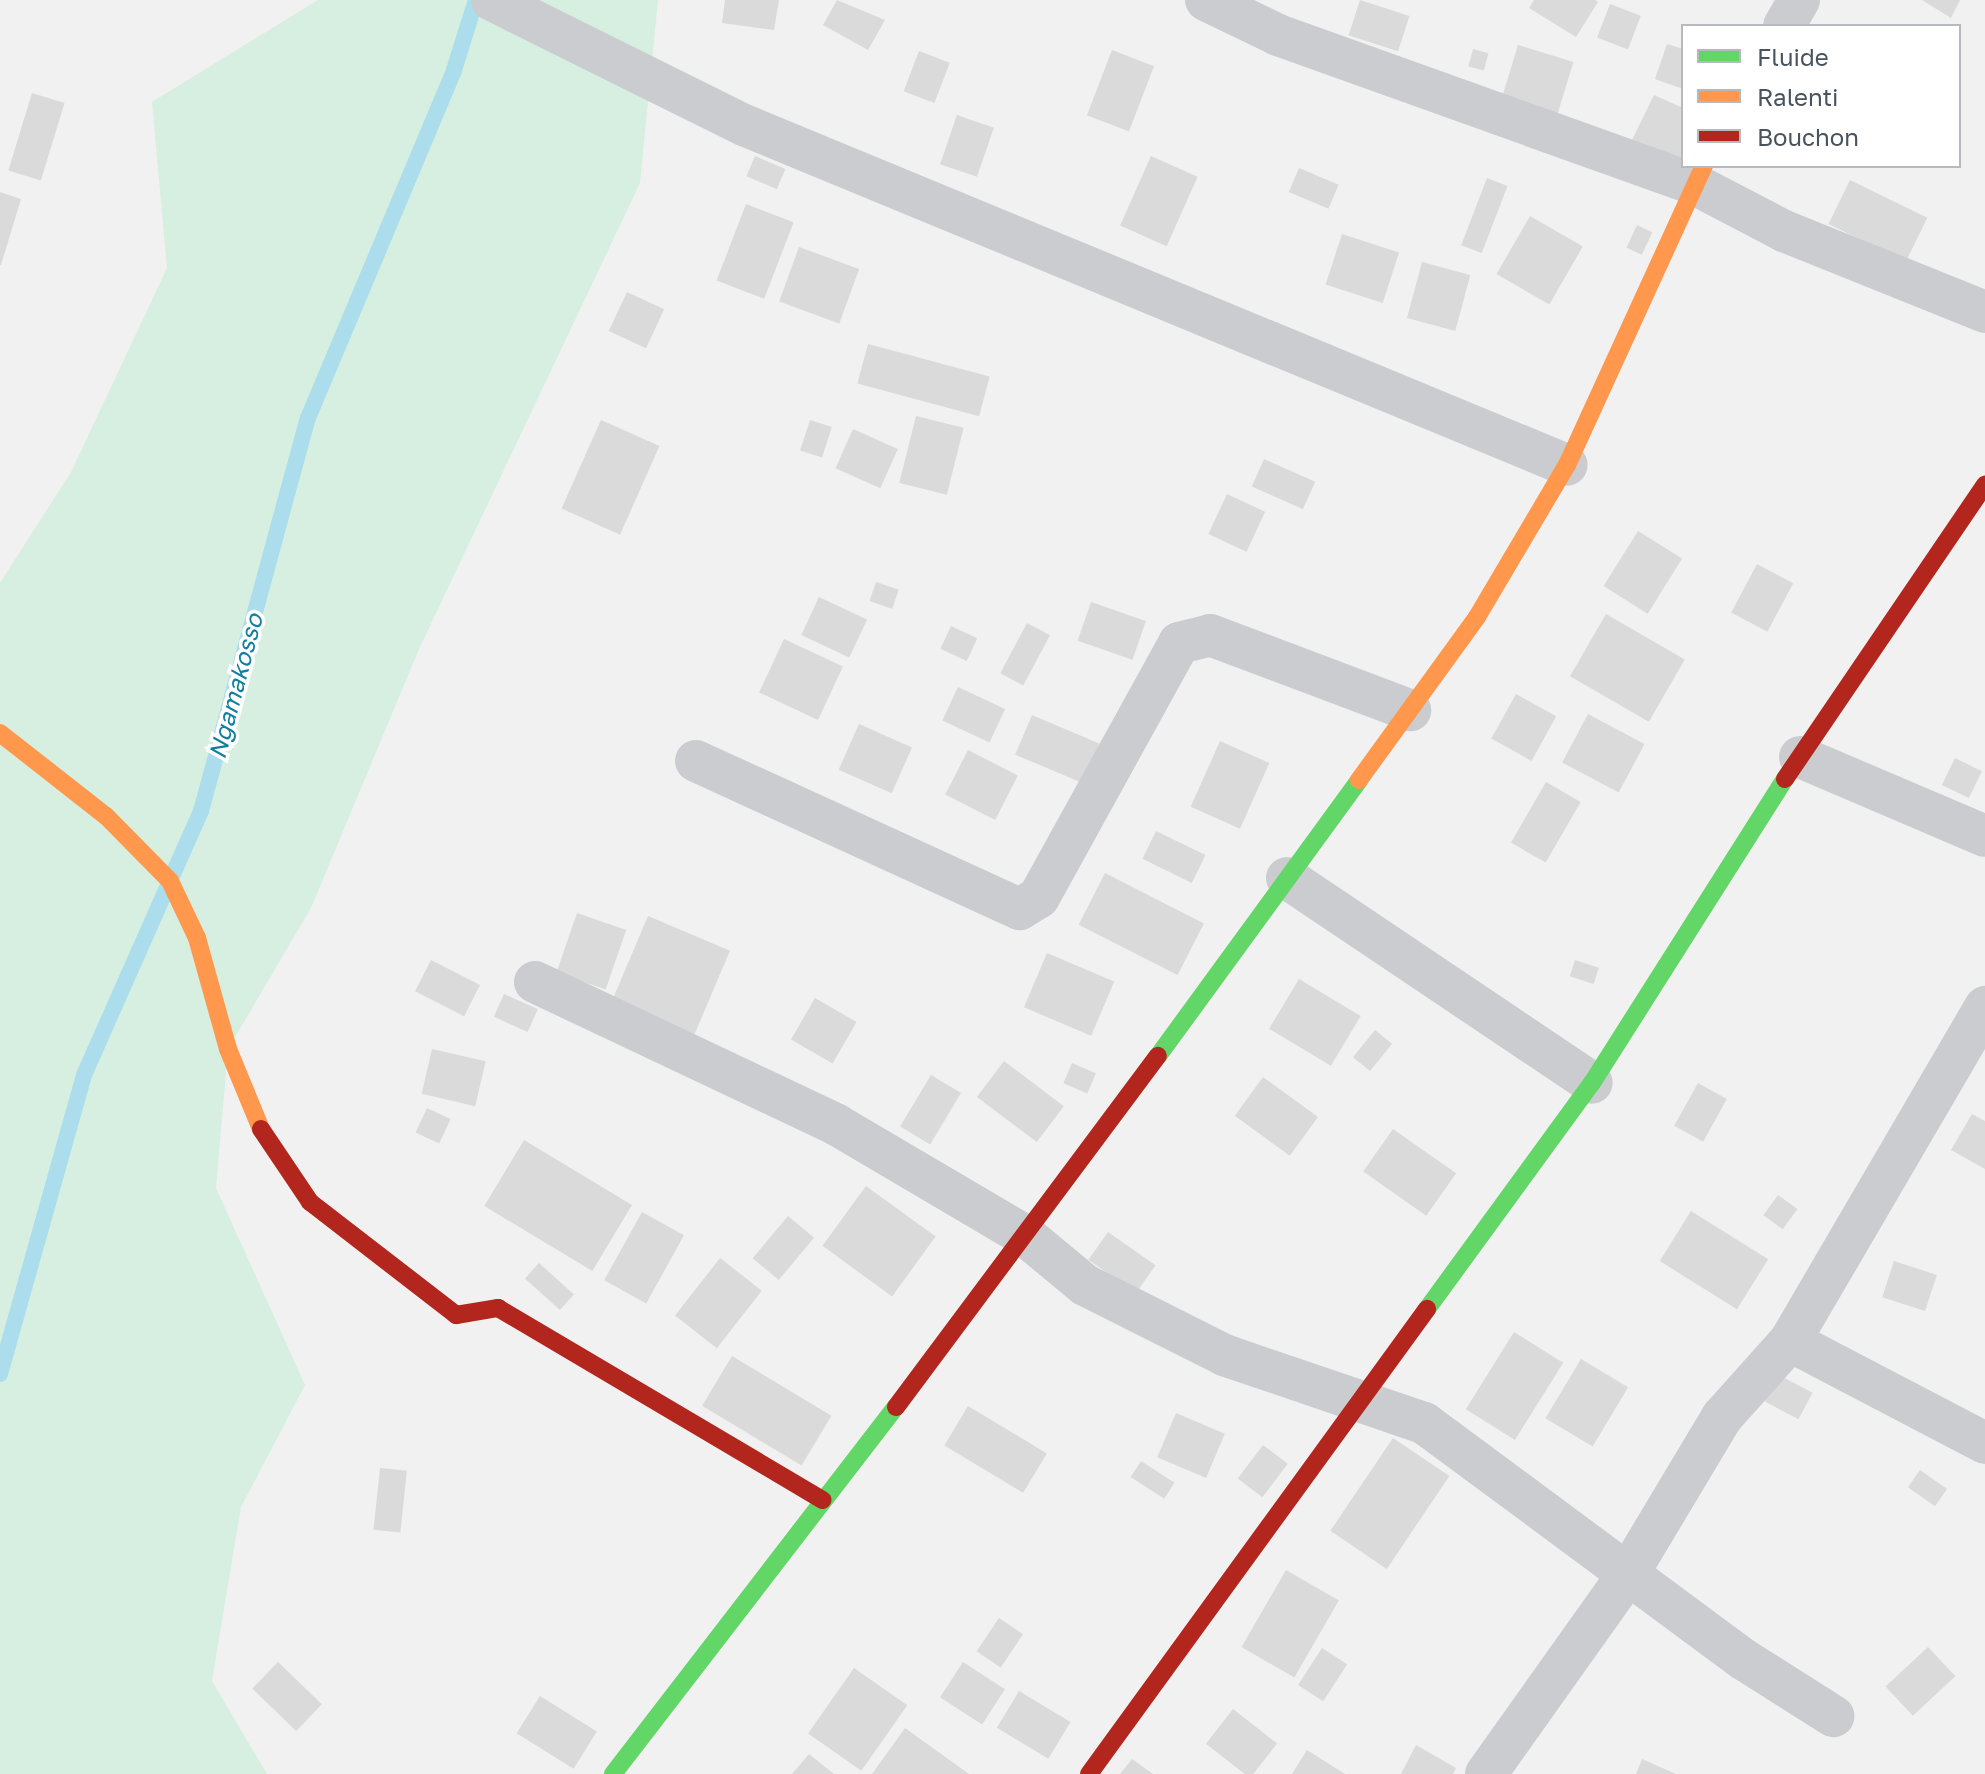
<!DOCTYPE html>
<style>
body{margin:0}
#map{position:relative;width:1985px;height:1774px;overflow:hidden;background:#f1f1f1;font-family:"Golos Text",sans-serif}
div>[style]{position:absolute}
.green>*{inset:0;background:#d6efe0}
.stream>*{height:16px;margin:-8px;padding:0 8px;transform-origin:8px;border-radius:8px;background:#acddec}
.building>*{inset:0;background:#dadadb;transform-origin:0 0}
.street>*{height:42px;margin:-21px;padding:0 21px;transform-origin:21px;border-radius:21px;background:#cacccf}
.fast>*{height:18px;margin:-9px;padding:0 9px;transform-origin:9px;border-radius:9px;background:#63d668}
.slow>*{height:18px;margin:-9px;padding:0 9px;transform-origin:9px;border-radius:9px;background:#ff974d}
.jam>*{height:18px;margin:-9px;padding:0 9px;transform-origin:9px;border-radius:9px;background:#b3261e}
span{translate:-50% -50%;white-space:nowrap;text-align:center;line-height:1.15;-webkit-text-stroke:7px #fff;paint-order:stroke}
.water-label{font-size:24px;color:#107fa0;font-style:italic}
.legend{position:absolute;left:1681px;top:24px;width:280px;height:144px;box-sizing:border-box;background:#fff;border:2px solid #b6babe;margin:0;padding:10px 14px;list-style:none;font-size:24px;color:#48535d}
.legend li{display:flex;align-items:center;gap:16px;height:40px}
.legend b{width:40px;border:2px solid #b6babe}
</style>
<div id="map">
<div class="green">
<div style="clip-path:polygon(318px 0,658px 0,640px 183px,419px 649px,311px 908px,228px 1049px,216px 1188px,305px 1385px,241px 1507px,212px 1681px,267px 1774px,0 1774px,0 583px,71px 472px,167px 268px,152px 102px)"></div>
</div>
<div class="stream">
<div style="left:0;top:1374px;width:311px;rotate:-74.3deg"></div>
<div style="left:84px;top:1075px;width:289px;rotate:-66.1deg"></div>
<div style="left:201px;top:811px;width:407px;rotate:-74.8deg"></div>
<div style="left:308px;top:418px;width:377px;rotate:-67.2deg"></div>
<div style="left:454px;top:70px;width:73px;rotate:-72.6deg"></div>
</div>
<div class="building">
<div style="clip-path:polygon(725px 0,779px 0,774px 30px,722px 23px)"></div>
<div style="clip-path:polygon(837px 0,885px 20px,868px 50px,823px 25px)"></div>
<div style="left:1360px;top:0;width:52px;height:37px;rotate:18deg"></div>
<div style="clip-path:polygon(1534px 0,1595px 0,1598px 2px,1576px 37px,1529px 8px)"></div>
<div style="clip-path:polygon(1922px 0,1960px 0,1951px 18px)"></div>
<div style="left:1610px;top:4px;width:33px;height:36px;rotate:21deg"></div>
<div style="clip-path:polygon(1667px 44px,1683px 49px,1683px 89px,1655px 79px)"></div>
<div style="left:1518px;top:45px;width:58px;height:54px;rotate:17deg"></div>
<div style="left:1473px;top:49px;width:16px;height:18px;rotate:15deg"></div>
<div style="left:1112px;top:50px;width:45px;height:70px;rotate:21deg"></div>
<div style="left:919px;top:51px;width:33px;height:43px;rotate:21deg"></div>
<div style="left:32px;top:93px;width:34px;height:81px;rotate:17deg"></div>
<div style="clip-path:polygon(1654px 95px,1683px 108px,1683px 158px,1632px 140px)"></div>
<div style="left:957px;top:115px;width:39px;height:52px;rotate:19deg"></div>
<div style="left:755px;top:156px;width:33px;height:22px;rotate:23deg"></div>
<div style="left:1151px;top:156px;width:51px;height:76px;rotate:24deg"></div>
<div style="left:1299px;top:168px;width:43px;height:26px;rotate:23deg"></div>
<div style="left:1487px;top:178px;width:22px;height:72px;rotate:21deg"></div>
<div style="left:1850px;top:180px;width:86px;height:49px;rotate:26deg"></div>
<div style="clip-path:polygon(0 192px,21px 199px,1px 265px,0 265px)"></div>
<div style="left:746px;top:204px;width:51px;height:82px;rotate:21deg"></div>
<div style="left:1530px;top:216px;width:61px;height:67px;rotate:30deg"></div>
<div style="left:1637px;top:225px;width:17px;height:25px;rotate:25deg"></div>
<div style="left:1342px;top:234px;width:60px;height:53px;rotate:18deg"></div>
<div style="left:799px;top:247px;width:64px;height:58px;rotate:20deg"></div>
<div style="left:1422px;top:262px;width:50px;height:58px;rotate:15deg"></div>
<div style="left:627px;top:292px;width:41px;height:43px;rotate:25deg"></div>
<div style="left:868px;top:344px;width:126px;height:41px;rotate:15deg"></div>
<div style="left:916px;top:416px;width:49px;height:69px;rotate:14deg"></div>
<div style="left:601px;top:420px;width:64px;height:97px;rotate:24deg"></div>
<div style="left:810px;top:420px;width:23px;height:32px;rotate:18deg"></div>
<div style="left:853px;top:429px;width:49px;height:43px;rotate:24deg"></div>
<div style="left:1264px;top:459px;width:56px;height:30px;rotate:24deg"></div>
<div style="left:1227px;top:494px;width:42px;height:44px;rotate:25deg"></div>
<div style="left:1638px;top:531px;width:52px;height:65px;rotate:32deg"></div>
<div style="left:1757px;top:564px;width:41px;height:55px;rotate:28deg"></div>
<div style="left:876px;top:582px;width:24px;height:20px;rotate:19deg"></div>
<div style="left:819px;top:597px;width:53px;height:42px;rotate:25deg"></div>
<div style="left:1091px;top:602px;width:58px;height:41px;rotate:19deg"></div>
<div style="left:1606px;top:614px;width:91px;height:72px;rotate:30deg"></div>
<div style="left:1027px;top:623px;width:26px;height:57px;rotate:28deg"></div>
<div style="left:951px;top:626px;width:29px;height:25px;rotate:25deg"></div>
<div style="left:784px;top:639px;width:65px;height:59px;rotate:25deg"></div>
<div style="left:958px;top:687px;width:52px;height:37px;rotate:25deg"></div>
<div style="left:1516px;top:694px;width:46px;height:51px;rotate:29deg"></div>
<div style="left:1588px;top:714px;width:64px;height:55px;rotate:28deg"></div>
<div style="left:1032px;top:715px;width:73px;height:43px;rotate:23deg"></div>
<div style="left:859px;top:724px;width:58px;height:50px;rotate:24deg"></div>
<div style="left:1220px;top:741px;width:54px;height:72px;rotate:24deg"></div>
<div style="left:968px;top:750px;width:56px;height:50px;rotate:27deg"></div>
<div style="left:1955px;top:758px;width:30px;height:30px;rotate:26deg"></div>
<div style="left:1546px;top:782px;width:40px;height:70px;rotate:30deg"></div>
<div style="left:1156px;top:831px;width:55px;height:31px;rotate:26deg"></div>
<div style="left:1105px;top:873px;width:111px;height:58px;rotate:27deg"></div>
<div style="left:577px;top:913px;width:52px;height:63px;rotate:19deg"></div>
<div style="left:648px;top:916px;width:89px;height:95px;rotate:23deg"></div>
<div style="left:1047px;top:953px;width:73px;height:59px;rotate:23deg"></div>
<div style="left:431px;top:960px;width:55px;height:35px;rotate:27deg"></div>
<div style="left:1575px;top:960px;width:25px;height:17px;rotate:18deg"></div>
<div style="left:1299px;top:979px;width:72px;height:58px;rotate:31deg"></div>
<div style="left:504px;top:994px;width:37px;height:25px;rotate:24deg"></div>
<div style="left:815px;top:998px;width:48px;height:48px;rotate:30deg"></div>
<div style="left:1375px;top:1030px;width:22px;height:35px;rotate:39deg"></div>
<div style="left:432px;top:1049px;width:55px;height:46px;rotate:13deg"></div>
<div style="left:1004px;top:1061px;width:75px;height:45px;rotate:37deg"></div>
<div style="left:1072px;top:1063px;width:26px;height:22px;rotate:23deg"></div>
<div style="left:931px;top:1075px;width:35px;height:60px;rotate:31deg"></div>
<div style="left:1263px;top:1077px;width:68px;height:48px;rotate:36deg"></div>
<div style="left:1698px;top:1083px;width:33px;height:49px;rotate:29deg"></div>
<div style="left:427px;top:1108px;width:26px;height:27px;rotate:25deg"></div>
<div style="clip-path:polygon(1972px 1114px,1985px 1121px,1985px 1169px,1951px 1150px)"></div>
<div style="left:1393px;top:1129px;width:77px;height:52px;rotate:35deg"></div>
<div style="left:524px;top:1140px;width:126px;height:77px;rotate:31deg"></div>
<div style="left:866px;top:1186px;width:86px;height:74px;rotate:36deg"></div>
<div style="left:1778px;top:1195px;width:24px;height:25px;rotate:36deg"></div>
<div style="left:1691px;top:1211px;width:91px;height:59px;rotate:32deg"></div>
<div style="left:642px;top:1212px;width:48px;height:78px;rotate:29deg"></div>
<div style="left:788px;top:1216px;width:34px;height:55px;rotate:40deg"></div>
<div style="left:1108px;top:1232px;width:58px;height:34px;rotate:35deg"></div>
<div style="left:720px;top:1258px;width:53px;height:73px;rotate:38deg"></div>
<div style="left:1894px;top:1261px;width:45px;height:38px;rotate:18deg"></div>
<div style="left:539px;top:1263px;width:47px;height:21px;rotate:42deg"></div>
<div style="left:1514px;top:1332px;width:58px;height:91px;rotate:32deg"></div>
<div style="left:732px;top:1356px;width:116px;height:58px;rotate:31deg"></div>
<div style="left:1581px;top:1359px;width:55px;height:69px;rotate:31deg"></div>
<div style="left:1779px;top:1375px;width:38px;height:30px;rotate:28deg"></div>
<div style="left:968px;top:1406px;width:92px;height:46px;rotate:31deg"></div>
<div style="left:1176px;top:1413px;width:53px;height:48px;rotate:23deg"></div>
<div style="left:1393px;top:1438px;width:68px;height:112px;rotate:34deg"></div>
<div style="left:1263px;top:1445px;width:31px;height:42px;rotate:37deg"></div>
<div style="left:1141px;top:1461px;width:40px;height:19px;rotate:33deg"></div>
<div style="left:380px;top:1468px;width:27px;height:62px;rotate:6deg"></div>
<div style="left:1920px;top:1470px;width:33px;height:21px;rotate:35deg"></div>
<div style="left:1286px;top:1570px;width:61px;height:89px;rotate:30deg"></div>
<div style="left:999px;top:1618px;width:29px;height:40px;rotate:34deg"></div>
<div style="left:1928px;top:1647px;width:40px;height:58px;rotate:47deg"></div>
<div style="left:1322px;top:1648px;width:30px;height:44px;rotate:33deg"></div>
<div style="left:278px;top:1662px;width:61px;height:37px;rotate:44deg"></div>
<div style="left:963px;top:1662px;width:50px;height:42px;rotate:33deg"></div>
<div style="left:854px;top:1668px;width:65px;height:80px;rotate:35deg"></div>
<div style="left:1019px;top:1691px;width:60px;height:43px;rotate:31deg"></div>
<div style="left:540px;top:1696px;width:67px;height:44px;rotate:32deg"></div>
<div style="left:1233px;top:1709px;width:56px;height:44px;rotate:38deg"></div>
<div style="clip-path:polygon(905px 1728px,969px 1774px,872px 1774px)"></div>
<div style="clip-path:polygon(1416px 1745px,1456px 1768px,1453px 1774px,1401px 1774px)"></div>
<div style="clip-path:polygon(1307px 1750px,1345px 1774px,1292px 1774px)"></div>
<div style="clip-path:polygon(809px 1754px,834px 1774px,792px 1774px)"></div>
<div style="clip-path:polygon(1132px 1759px,1153px 1774px,1120px 1774px)"></div>
<div style="clip-path:polygon(1642px 1759px,1676px 1774px,1636px 1774px)"></div>
</div>
<div class="street">
<div style="left:492px;top:0;width:281px;rotate:26.4deg"></div>
<div style="left:744px;top:125px;width:890px;rotate:22.45deg"></div>
<div style="left:1206px;top:0;width:80px;rotate:25.9deg"></div>
<div style="left:1278px;top:35px;width:442px;rotate:19.7deg"></div>
<div style="left:1694px;top:184px;width:102px;rotate:27.6deg"></div>
<div style="left:1784px;top:231px;width:217px;rotate:21.9deg"></div>
<div style="left:1784px;top:26px;width:30px;rotate:-60deg"></div>
<div style="left:1800px;top:757px;width:201px;rotate:23.1deg"></div>
<div style="left:696px;top:761px;width:356px;rotate:24.6deg"></div>
<div style="left:1020px;top:909px;width:22px;rotate:-32deg"></div>
<div style="left:1039px;top:897px;width:290px;rotate:-61.1deg"></div>
<div style="left:1179px;top:643px;width:32px;rotate:-14deg"></div>
<div style="left:1210px;top:635px;width:214px;rotate:20.6deg"></div>
<div style="left:1287px;top:878px;width:367px;rotate:33.9deg"></div>
<div style="left:535px;top:982px;width:334px;rotate:25.3deg"></div>
<div style="left:837px;top:1125px;width:221px;rotate:30.5deg"></div>
<div style="left:1027px;top:1237px;width:75px;rotate:39.6deg"></div>
<div style="left:1085px;top:1285px;width:156px;rotate:26.7deg"></div>
<div style="left:1224px;top:1355px;width:211px;rotate:18.8deg"></div>
<div style="left:1424px;top:1423px;width:397px;rotate:36.5deg"></div>
<div style="left:1743px;top:1659px;width:107px;rotate:32.3deg"></div>
<div style="left:1790px;top:1341px;width:220px;rotate:27.6deg"></div>
<div style="left:1486px;top:1774px;width:245px;rotate:-54.6deg"></div>
<div style="left:1628px;top:1574px;width:183px;rotate:-59.1deg"></div>
<div style="left:1722px;top:1417px;width:102px;rotate:-48.2deg"></div>
<div style="left:1790px;top:1341px;width:387px;rotate:-59.7deg"></div>
</div>
<div class="fast">
<div style="left:1158px;top:1056px;width:341px;rotate:-53.9deg"></div>
<div style="left:1427px;top:1309px;width:280px;rotate:-53.9deg"></div>
<div style="left:1592px;top:1083px;width:360px;rotate:-57.6deg"></div>
<div style="left:613px;top:1774px;width:463px;rotate:-52.4deg"></div>
</div>
<div class="slow">
<div style="left:0;top:733px;width:135px;rotate:38.1deg"></div>
<div style="left:106px;top:816px;width:91px;rotate:45.4deg"></div>
<div style="left:170px;top:881px;width:63px;rotate:64.7deg"></div>
<div style="left:197px;top:938px;width:115px;rotate:74.4deg"></div>
<div style="left:228px;top:1049px;width:87px;rotate:67.6deg"></div>
<div style="left:1359px;top:780px;width:201px;rotate:-54.1deg"></div>
<div style="left:1477px;top:617px;width:177px;rotate:-59.4deg"></div>
<div style="left:1567px;top:465px;width:329px;rotate:-65.4deg"></div>
</div>
<div class="jam">
<div style="left:1785px;top:779px;width:356px;rotate:-55.8deg"></div>
<div style="left:261px;top:1129px;width:88px;rotate:56.1deg"></div>
<div style="left:310px;top:1202px;width:185px;rotate:37.7deg"></div>
<div style="left:456px;top:1315px;width:43px;rotate:-9.5deg"></div>
<div style="left:498px;top:1308px;width:377px;rotate:30.6deg"></div>
<div style="left:896px;top:1407px;width:438px;rotate:-53.3deg"></div>
<div style="left:1089px;top:1774px;width:575px;rotate:-53.99deg"></div>
</div>
<div class="water-label">
<span style="left:235px;top:686px;rotate:-75deg">Ngamakosso</span>
</div>
<ul class="legend">
<li><b style="height:10px;background:#63d668"></b>Fluide</li>
<li><b style="height:10px;background:#ff974d"></b>Ralenti</li>
<li><b style="height:10px;background:#b3261e"></b>Bouchon</li>
</ul>
</div>
